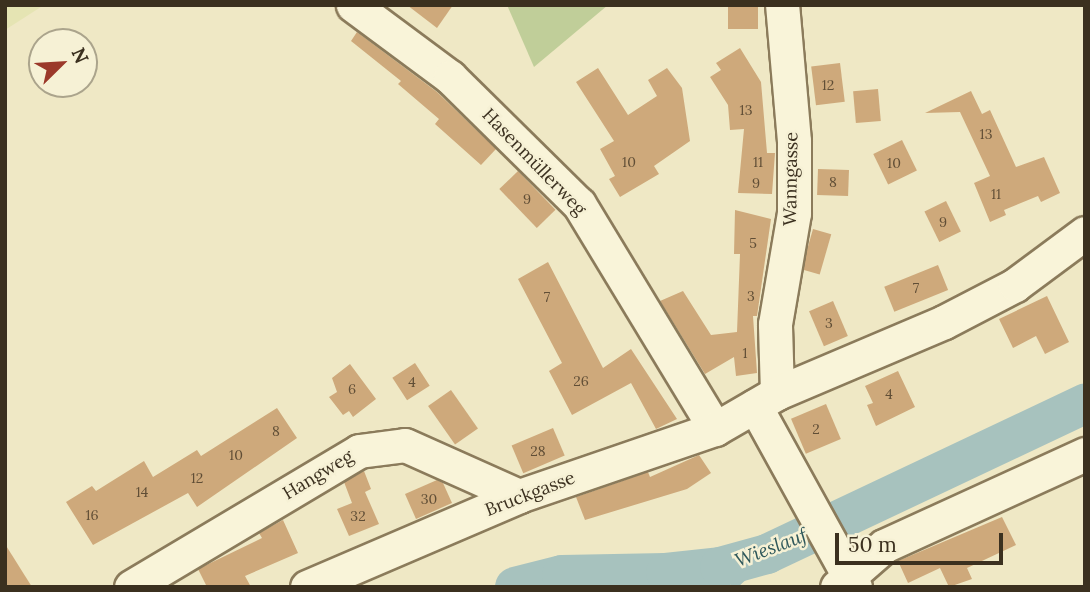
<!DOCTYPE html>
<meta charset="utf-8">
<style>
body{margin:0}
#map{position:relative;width:1090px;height:592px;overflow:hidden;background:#efe8c5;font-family:Lora,serif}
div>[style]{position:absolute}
.farmland>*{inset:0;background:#e5e4b3}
.green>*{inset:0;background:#c0ce99}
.stream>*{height:7px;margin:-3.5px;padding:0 3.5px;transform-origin:3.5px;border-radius:3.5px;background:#a7c2be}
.river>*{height:40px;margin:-20px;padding:0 20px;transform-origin:20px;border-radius:20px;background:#a7c2be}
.building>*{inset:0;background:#cea97b;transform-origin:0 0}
.roads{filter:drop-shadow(2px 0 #8b7b5b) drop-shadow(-2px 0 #8b7b5b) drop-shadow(0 2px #8b7b5b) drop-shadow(0 -2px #8b7b5b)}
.minor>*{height:33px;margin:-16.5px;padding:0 16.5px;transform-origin:16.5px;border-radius:16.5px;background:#f9f4d9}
span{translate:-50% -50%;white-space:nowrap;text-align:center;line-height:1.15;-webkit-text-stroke:5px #f6f1d5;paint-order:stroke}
.number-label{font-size:14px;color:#604e36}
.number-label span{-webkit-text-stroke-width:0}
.street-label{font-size:18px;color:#3b301f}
.water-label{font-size:19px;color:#2e575a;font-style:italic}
.frame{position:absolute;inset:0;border:7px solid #3b301f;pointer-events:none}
.north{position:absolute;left:28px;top:28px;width:70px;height:70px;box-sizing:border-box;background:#f6f1d5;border:2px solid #aba48c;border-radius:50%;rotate:66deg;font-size:19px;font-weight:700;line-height:28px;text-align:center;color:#3b301f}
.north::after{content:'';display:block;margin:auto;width:24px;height:32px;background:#9b392a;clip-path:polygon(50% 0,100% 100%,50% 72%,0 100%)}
.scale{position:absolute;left:835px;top:533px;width:168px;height:32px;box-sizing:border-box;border:4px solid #3b301f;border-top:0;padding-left:9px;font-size:21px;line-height:24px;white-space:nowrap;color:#3b301f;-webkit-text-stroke:5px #f6f1d5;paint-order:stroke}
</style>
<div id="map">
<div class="farmland">
<div style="clip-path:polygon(5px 5px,44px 5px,5px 30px)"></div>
</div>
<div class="green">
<div style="clip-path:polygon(507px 5px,608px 5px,534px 67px)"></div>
</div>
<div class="stream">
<div style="left:732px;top:587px;width:48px;rotate:-43.3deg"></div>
</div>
<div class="river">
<div style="left:515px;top:587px;width:49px;rotate:-14.3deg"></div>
<div style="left:562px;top:575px;width:104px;rotate:-1.1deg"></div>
<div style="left:666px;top:573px;width:54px;rotate:-6.3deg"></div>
<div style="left:720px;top:567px;width:49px;rotate:-15.5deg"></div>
<div style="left:767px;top:554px;width:352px;rotate:-25.3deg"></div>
</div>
<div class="building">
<div style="clip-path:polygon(407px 5px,453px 5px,437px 28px)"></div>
<div style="left:728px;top:5px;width:30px;height:24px"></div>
<div style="clip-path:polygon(357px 32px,437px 92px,496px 149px,481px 165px,435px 124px,439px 119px,398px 84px,401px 81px,351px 41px)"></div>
<div style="clip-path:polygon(740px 48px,761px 82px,767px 153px,775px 153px,772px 194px,738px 193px,744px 129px,730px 130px,728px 105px,710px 77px,721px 70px,716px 63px)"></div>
<div style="left:840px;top:63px;width:39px;height:29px;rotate:83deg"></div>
<div style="clip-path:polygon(598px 68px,628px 115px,657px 96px,648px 80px,667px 68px,682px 88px,690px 141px,654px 166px,659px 174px,620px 197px,609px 179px,615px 176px,600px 149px,614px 141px,576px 82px)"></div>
<div style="left:878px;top:89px;width:32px;height:25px;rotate:85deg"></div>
<div style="clip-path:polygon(971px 91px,982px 114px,990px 110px,1016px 167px,1044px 157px,1060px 193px,1041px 202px,1038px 196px,1004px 210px,1006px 215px,990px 222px,974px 183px,990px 176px,960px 112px,925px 113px)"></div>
<div style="left:902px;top:140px;width:34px;height:32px;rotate:64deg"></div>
<div style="left:818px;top:169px;width:31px;height:26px;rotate:2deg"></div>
<div style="left:518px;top:171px;width:54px;height:26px;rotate:46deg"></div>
<div style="left:946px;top:201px;width:34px;height:24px;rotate:64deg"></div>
<div style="clip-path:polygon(735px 210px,771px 219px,757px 316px,753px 316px,757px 373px,736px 376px,734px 357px,705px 374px,660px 301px,683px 291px,711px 335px,737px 332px,740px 254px,734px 254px)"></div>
<div style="left:813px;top:229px;width:19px;height:42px;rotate:16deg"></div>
<div style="clip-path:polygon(548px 262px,603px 368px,631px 349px,677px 419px,656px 429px,631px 383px,572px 415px,549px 371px,562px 363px,518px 279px)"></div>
<div style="left:938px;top:265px;width:27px;height:58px;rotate:68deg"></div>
<div style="clip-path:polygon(1047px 296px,1069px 342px,1045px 354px,1036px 336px,1013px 348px,999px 319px)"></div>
<div style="left:833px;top:301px;width:38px;height:26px;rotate:67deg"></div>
<div style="left:415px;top:363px;width:27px;height:27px;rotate:57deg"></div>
<div style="clip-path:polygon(350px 364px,376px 399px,353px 417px,349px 411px,343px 415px,329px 397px,337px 392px,332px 378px)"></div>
<div style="clip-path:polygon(898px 371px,915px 407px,876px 426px,867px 405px,873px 403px,865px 386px)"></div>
<div style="left:451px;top:390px;width:47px;height:28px;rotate:55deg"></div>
<div style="left:826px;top:404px;width:38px;height:38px;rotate:67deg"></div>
<div style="clip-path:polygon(277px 408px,297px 438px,197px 507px,188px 493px,93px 545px,66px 502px,92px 486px,96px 491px,144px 461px,153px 477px,197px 450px,201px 456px)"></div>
<div style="left:553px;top:428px;width:30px;height:45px;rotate:67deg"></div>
<div style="clip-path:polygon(699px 455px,711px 473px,687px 489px,585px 520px,576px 497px,648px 472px,650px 477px)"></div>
<div style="clip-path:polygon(364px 471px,371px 489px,365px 492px,379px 524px,349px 536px,337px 509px,352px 503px,344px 482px)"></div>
<div style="clip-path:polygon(437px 480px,443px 483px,452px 503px,416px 519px,405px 494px)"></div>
<div style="clip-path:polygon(1002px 517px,1016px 545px,967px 568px,972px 579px,949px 587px,940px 568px,908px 583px,898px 561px)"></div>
<div style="clip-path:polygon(283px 520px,298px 553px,245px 576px,251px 587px,207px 587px,198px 569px,262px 538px,259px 533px)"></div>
<div style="clip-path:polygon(5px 544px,32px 587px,5px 587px)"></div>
</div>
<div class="roads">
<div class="minor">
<div style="left:353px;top:5px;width:121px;rotate:36.6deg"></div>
<div style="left:450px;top:77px;width:181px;rotate:44.6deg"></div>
<div style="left:579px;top:204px;width:263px;rotate:58.8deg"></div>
<div style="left:777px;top:393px;width:69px;rotate:-91.7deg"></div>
<div style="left:775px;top:324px;width:113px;rotate:-80.3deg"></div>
<div style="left:794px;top:213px;width:72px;rotate:-90deg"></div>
<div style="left:794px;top:141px;width:137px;rotate:-95deg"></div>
<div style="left:755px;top:406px;width:207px;rotate:61.1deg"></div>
<div style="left:131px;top:587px;width:265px;rotate:-30.8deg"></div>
<div style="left:359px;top:451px;width:46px;rotate:-7.4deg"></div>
<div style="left:405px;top:445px;width:125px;rotate:24.1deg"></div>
<div style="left:307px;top:587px;width:231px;rotate:-23.2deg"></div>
<div style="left:519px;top:496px;width:207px;rotate:-18.9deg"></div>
<div style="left:715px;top:429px;width:72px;rotate:-30.1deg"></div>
<div style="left:777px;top:393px;width:181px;rotate:-23deg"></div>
<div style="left:944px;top:322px;width:80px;rotate:-27.5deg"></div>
<div style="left:1015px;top:285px;width:87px;rotate:-36.6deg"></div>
<div style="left:837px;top:587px;width:62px;rotate:-41.1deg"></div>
<div style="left:884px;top:546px;width:221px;rotate:-24.6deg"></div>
</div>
</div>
<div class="number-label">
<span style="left:828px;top:85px">12</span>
<span style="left:746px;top:110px">13</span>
<span style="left:986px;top:134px">13</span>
<span style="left:629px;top:162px">10</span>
<span style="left:758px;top:162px">11</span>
<span style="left:894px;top:163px">10</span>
<span style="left:833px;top:182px">8</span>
<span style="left:756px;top:183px">9</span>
<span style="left:996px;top:194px">11</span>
<span style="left:527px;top:199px">9</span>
<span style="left:943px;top:222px">9</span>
<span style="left:753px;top:243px">5</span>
<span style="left:916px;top:288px">7</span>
<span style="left:751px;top:296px">3</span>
<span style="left:547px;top:297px">7</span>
<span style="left:829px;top:323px">3</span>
<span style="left:745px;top:353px">1</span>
<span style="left:581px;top:381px">26</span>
<span style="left:412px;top:382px">4</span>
<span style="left:352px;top:389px">6</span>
<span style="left:889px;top:394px">4</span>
<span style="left:816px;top:429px">2</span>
<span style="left:276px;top:431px">8</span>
<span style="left:538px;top:451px">28</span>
<span style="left:236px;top:455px">10</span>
<span style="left:197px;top:478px">12</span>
<span style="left:142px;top:492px">14</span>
<span style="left:429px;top:499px">30</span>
<span style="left:92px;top:515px">16</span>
<span style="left:358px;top:516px">32</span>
</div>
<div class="street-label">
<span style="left:534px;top:162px;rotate:46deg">Hasenmüllerweg</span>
<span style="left:791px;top:179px;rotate:-89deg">Wanngasse</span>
<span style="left:318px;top:475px;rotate:-31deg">Hangweg</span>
<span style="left:530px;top:494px;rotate:-21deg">Bruckgasse</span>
</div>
<div class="water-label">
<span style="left:771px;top:548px;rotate:-21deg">Wieslauf</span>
</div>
<div class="frame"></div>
<div class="north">N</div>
<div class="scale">50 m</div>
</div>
